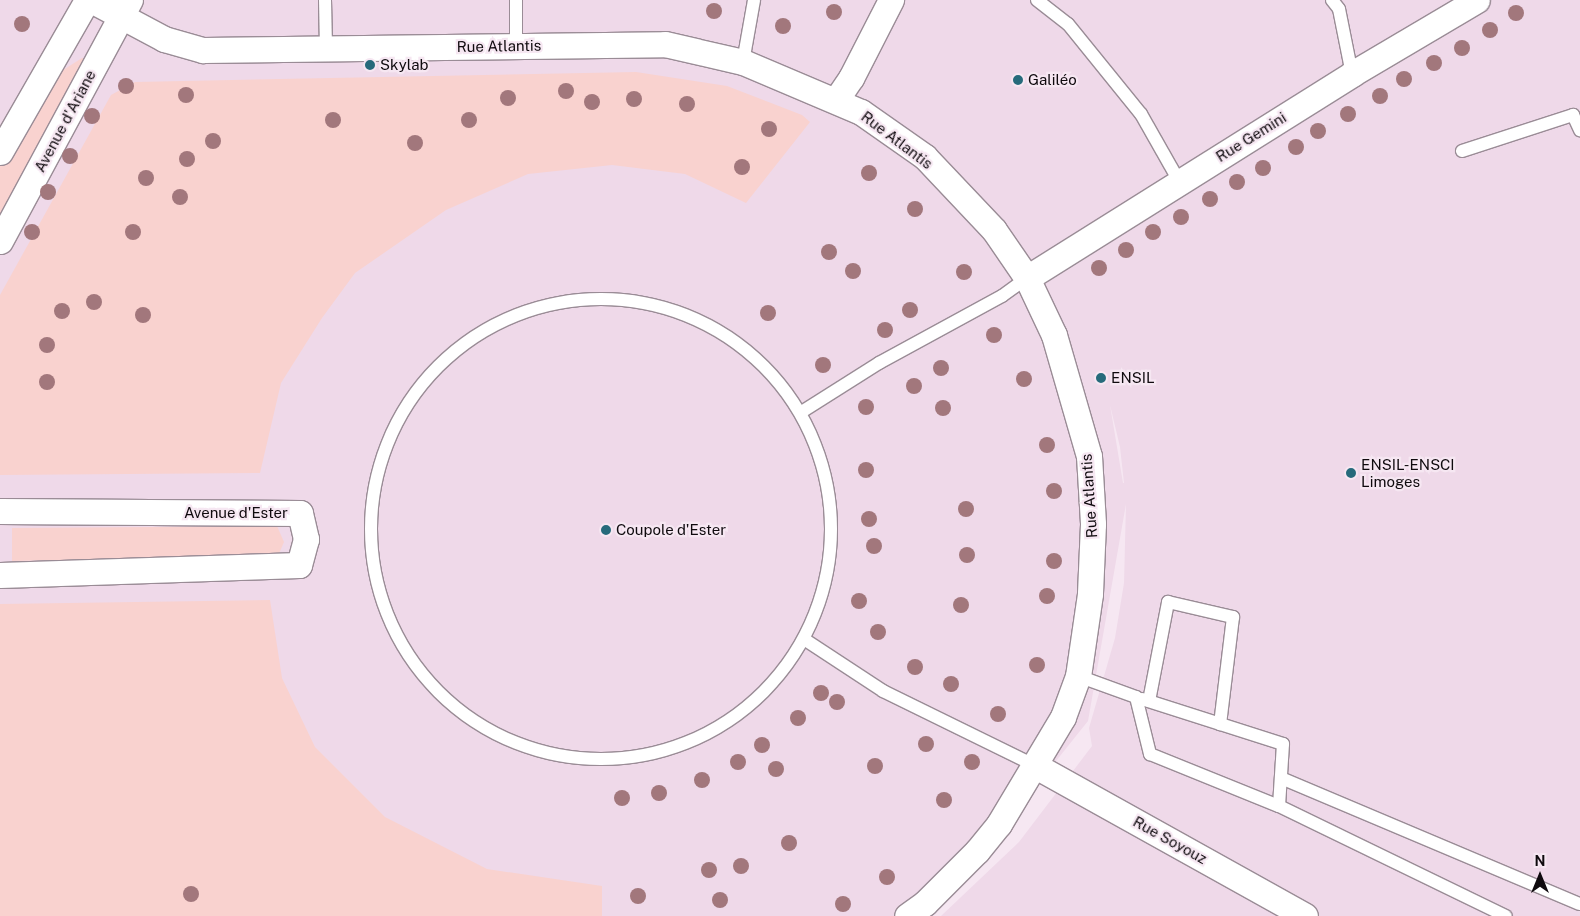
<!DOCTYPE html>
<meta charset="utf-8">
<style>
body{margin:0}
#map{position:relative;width:1580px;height:916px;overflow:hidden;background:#f6e7f2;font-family:"Public Sans",sans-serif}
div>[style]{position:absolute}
.built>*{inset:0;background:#efd9e9}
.green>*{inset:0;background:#f9d2cf}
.roads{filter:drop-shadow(1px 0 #9a8c96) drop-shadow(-1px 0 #9a8c96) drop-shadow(0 1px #9a8c96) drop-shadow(0 -1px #9a8c96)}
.service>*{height:12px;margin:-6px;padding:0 6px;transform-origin:6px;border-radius:6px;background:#fff}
.service>.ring{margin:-6px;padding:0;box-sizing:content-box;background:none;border:12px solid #fff;border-radius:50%}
.minor>*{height:25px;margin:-12.5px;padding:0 12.5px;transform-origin:12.5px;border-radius:12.5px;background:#fff}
.trees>*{width:16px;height:16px;margin:-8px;border-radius:50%;background:#a2777c}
.dots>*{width:14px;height:14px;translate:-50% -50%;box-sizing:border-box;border:2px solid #f6e7f2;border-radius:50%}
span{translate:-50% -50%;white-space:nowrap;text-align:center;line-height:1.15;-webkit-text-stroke:4.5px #f6e7f2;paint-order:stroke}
.street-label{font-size:15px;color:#0f0a0e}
.poi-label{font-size:15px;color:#0f0a0e}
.left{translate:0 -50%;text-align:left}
.north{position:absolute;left:1515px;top:851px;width:50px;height:50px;-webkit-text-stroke:4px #f6e7f2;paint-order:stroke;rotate:0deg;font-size:14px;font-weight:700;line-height:20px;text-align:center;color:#0f0a0e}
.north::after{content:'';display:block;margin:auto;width:18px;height:22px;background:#0f0a0e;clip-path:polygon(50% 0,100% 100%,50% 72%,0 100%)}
</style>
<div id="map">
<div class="built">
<div style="clip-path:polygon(evenodd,0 0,1580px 0,1580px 916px,941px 916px,1019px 842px,1092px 746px,1089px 728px,1115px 638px,1124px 583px,1126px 504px,1088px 721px,965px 875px,921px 916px,0 916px,0 0,1110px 405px,1120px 447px,1124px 483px,1123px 483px,1110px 405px)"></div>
</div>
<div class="green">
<div style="clip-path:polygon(82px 58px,90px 59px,0 221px,0 166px,37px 100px,60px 72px)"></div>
<div style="clip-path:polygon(636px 72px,727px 86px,802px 115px,810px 122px,746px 203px,685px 174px,612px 165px,528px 174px,446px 210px,355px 273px,322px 318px,281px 383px,260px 473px,0 475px,0 295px,111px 95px,135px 82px)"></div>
<div style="clip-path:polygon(277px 526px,284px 542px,278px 556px,12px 561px,12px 528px)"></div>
<div style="clip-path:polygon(270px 600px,282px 678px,315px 747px,385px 817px,487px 869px,602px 886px,602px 916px,0 916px,0 604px)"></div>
</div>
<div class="roads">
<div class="service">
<div style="left:325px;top:0;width:49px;rotate:88.8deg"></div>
<div style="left:516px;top:0;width:46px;rotate:90deg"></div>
<div style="left:1037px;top:0;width:39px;rotate:38deg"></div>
<div style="left:1068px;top:24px;width:116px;rotate:51deg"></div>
<div style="left:1141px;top:114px;width:77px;rotate:60.4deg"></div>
<div style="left:1332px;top:0;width:11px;rotate:52deg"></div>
<div style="left:1339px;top:9px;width:66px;rotate:78.7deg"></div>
<div style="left:743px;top:62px;width:63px;rotate:-79.9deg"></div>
<div style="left:1462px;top:151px;width:117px;rotate:-18deg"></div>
<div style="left:1573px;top:115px;width:17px;rotate:65deg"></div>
<div class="ring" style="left:371px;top:299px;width:448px;height:448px"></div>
<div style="left:803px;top:411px;width:90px;rotate:-32.3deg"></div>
<div style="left:879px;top:363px;width:140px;rotate:-28.6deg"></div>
<div style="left:1002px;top:296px;width:31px;rotate:-36deg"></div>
<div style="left:807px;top:641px;width:91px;rotate:33.3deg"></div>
<div style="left:883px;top:691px;width:168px;rotate:26.1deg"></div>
<div style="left:1078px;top:676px;width:62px;rotate:19.9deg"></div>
<div style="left:1136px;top:697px;width:59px;rotate:76.2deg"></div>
<div style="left:1150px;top:754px;width:139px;rotate:22deg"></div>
<div style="left:1279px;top:806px;width:252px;rotate:25.9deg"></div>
<div style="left:1142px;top:699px;width:148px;rotate:17.7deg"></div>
<div style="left:1283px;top:744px;width:62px;rotate:93.7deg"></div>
<div style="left:1149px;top:701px;width:101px;rotate:-79.1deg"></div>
<div style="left:1168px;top:602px;width:67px;rotate:13deg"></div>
<div style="left:1233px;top:617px;width:108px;rotate:96.9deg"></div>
<div style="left:1281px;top:778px;width:324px;rotate:22.9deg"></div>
</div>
<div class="minor">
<div style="left:91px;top:0;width:83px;rotate:28.1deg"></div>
<div style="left:164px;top:39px;width:41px;rotate:15.8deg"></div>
<div style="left:203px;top:50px;width:462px;rotate:-0.7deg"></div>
<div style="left:665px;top:44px;width:80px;rotate:13deg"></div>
<div style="left:743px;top:62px;width:128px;rotate:23deg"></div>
<div style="left:861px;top:112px;width:78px;rotate:35.1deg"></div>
<div style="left:925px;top:157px;width:100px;rotate:46.6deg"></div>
<div style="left:994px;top:230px;width:58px;rotate:55.5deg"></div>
<div style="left:1027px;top:278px;width:63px;rotate:64.7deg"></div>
<div style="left:1054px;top:335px;width:126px;rotate:73.9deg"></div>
<div style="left:1089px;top:456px;width:68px;rotate:86.6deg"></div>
<div style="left:1093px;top:524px;width:70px;rotate:92.5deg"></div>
<div style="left:1090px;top:594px;width:83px;rotate:98.3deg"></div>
<div style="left:1078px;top:676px;width:44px;rotate:110.1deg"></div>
<div style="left:1063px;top:717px;width:125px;rotate:120.9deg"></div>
<div style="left:999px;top:824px;width:35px;rotate:129deg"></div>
<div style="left:977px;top:851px;width:74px;rotate:135deg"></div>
<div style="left:925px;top:903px;width:22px;rotate:144deg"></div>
<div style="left:836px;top:100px;width:27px;rotate:-56deg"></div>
<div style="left:851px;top:78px;width:88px;rotate:-62.9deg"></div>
<div style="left:0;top:152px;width:175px;rotate:-60.2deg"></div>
<div style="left:0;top:241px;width:274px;rotate:-61.7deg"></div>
<div style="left:1027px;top:278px;width:384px;rotate:-32.1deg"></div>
<div style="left:1352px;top:74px;width:145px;rotate:-30.6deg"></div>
<div style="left:0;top:511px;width:300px;rotate:0.4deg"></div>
<div style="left:300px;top:513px;width:27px;rotate:77deg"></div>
<div style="left:306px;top:539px;width:27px;rotate:105deg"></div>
<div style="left:299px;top:565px;width:299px;rotate:178.1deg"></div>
<div style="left:1034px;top:765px;width:310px;rotate:29.1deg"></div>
</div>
</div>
<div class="trees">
<div style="left:714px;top:11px"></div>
<div style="left:834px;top:12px"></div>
<div style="left:1516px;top:13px"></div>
<div style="left:22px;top:24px"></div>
<div style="left:783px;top:26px"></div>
<div style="left:1490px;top:30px"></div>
<div style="left:1462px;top:48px"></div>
<div style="left:1434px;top:63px"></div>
<div style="left:1404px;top:79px"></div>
<div style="left:126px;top:86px"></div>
<div style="left:566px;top:91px"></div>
<div style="left:186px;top:95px"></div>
<div style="left:1380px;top:96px"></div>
<div style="left:508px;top:98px"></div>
<div style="left:634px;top:99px"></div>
<div style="left:592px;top:102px"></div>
<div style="left:687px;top:104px"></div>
<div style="left:1348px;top:114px"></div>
<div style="left:92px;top:116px"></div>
<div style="left:333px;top:120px"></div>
<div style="left:469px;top:120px"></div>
<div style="left:769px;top:129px"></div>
<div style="left:1318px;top:131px"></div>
<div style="left:213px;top:141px"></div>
<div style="left:415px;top:143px"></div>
<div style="left:1296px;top:147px"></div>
<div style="left:70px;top:156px"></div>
<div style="left:187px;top:159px"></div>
<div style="left:742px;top:167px"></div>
<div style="left:1263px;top:168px"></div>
<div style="left:869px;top:173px"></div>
<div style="left:146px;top:178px"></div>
<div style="left:1237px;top:182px"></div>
<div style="left:48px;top:192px"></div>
<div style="left:180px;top:197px"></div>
<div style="left:1210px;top:199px"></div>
<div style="left:915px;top:209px"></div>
<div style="left:1181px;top:217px"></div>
<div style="left:32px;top:232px"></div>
<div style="left:133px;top:232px"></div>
<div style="left:1153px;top:232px"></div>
<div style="left:1126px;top:250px"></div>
<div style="left:829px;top:252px"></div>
<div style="left:1099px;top:268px"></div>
<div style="left:853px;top:271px"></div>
<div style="left:964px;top:272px"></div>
<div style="left:94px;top:302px"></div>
<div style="left:910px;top:310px"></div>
<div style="left:62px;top:311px"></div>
<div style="left:768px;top:313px"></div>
<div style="left:143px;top:315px"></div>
<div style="left:885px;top:330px"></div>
<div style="left:994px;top:335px"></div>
<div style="left:47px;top:345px"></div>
<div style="left:823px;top:365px"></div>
<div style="left:941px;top:368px"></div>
<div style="left:1024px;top:379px"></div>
<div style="left:47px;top:382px"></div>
<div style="left:914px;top:386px"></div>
<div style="left:866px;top:407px"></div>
<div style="left:943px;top:408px"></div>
<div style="left:1047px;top:445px"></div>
<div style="left:866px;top:470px"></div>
<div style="left:1054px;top:491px"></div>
<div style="left:966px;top:509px"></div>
<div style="left:869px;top:519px"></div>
<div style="left:874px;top:546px"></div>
<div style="left:967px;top:555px"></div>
<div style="left:1054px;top:561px"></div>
<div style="left:1047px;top:596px"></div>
<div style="left:859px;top:601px"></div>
<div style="left:961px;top:605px"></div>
<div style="left:878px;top:632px"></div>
<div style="left:1037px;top:665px"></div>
<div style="left:915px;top:667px"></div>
<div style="left:951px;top:684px"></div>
<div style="left:821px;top:693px"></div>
<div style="left:837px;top:702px"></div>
<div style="left:998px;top:714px"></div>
<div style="left:798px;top:718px"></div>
<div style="left:926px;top:744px"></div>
<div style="left:762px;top:745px"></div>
<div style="left:738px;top:762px"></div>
<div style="left:972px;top:762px"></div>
<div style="left:875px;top:766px"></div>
<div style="left:776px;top:769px"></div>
<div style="left:702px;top:780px"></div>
<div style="left:659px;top:793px"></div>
<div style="left:622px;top:798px"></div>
<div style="left:944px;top:800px"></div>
<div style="left:789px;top:843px"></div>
<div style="left:741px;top:866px"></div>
<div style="left:709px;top:870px"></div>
<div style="left:887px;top:877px"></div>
<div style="left:191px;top:894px"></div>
<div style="left:638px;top:896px"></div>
<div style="left:720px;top:900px"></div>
<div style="left:843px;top:904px"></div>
</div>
<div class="dots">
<div style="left:370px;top:65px;background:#266a7b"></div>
<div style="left:1018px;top:80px;background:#266a7b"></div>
<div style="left:1101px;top:378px;background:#266a7b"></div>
<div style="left:1351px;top:473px;background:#266a7b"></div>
<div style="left:606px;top:530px;background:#266a7b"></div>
</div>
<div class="street-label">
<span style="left:499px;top:46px;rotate:-1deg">Rue Atlantis</span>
<span style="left:65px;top:121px;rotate:-62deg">Avenue d'Ariane</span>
<span style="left:1251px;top:137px;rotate:-32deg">Rue Gemini</span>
<span style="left:897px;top:140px;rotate:37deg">Rue Atlantis</span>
<span style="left:1089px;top:496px;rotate:-94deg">Rue Atlantis</span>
<span style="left:236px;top:513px">Avenue d'Ester</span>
<span style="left:1170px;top:840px;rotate:29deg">Rue Soyouz</span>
</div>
<div class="poi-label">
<span class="left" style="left:380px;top:65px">Skylab</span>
<span class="left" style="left:1028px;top:80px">Galiléo</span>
<span class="left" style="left:1111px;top:378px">ENSIL</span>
<span class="left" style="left:1361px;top:473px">ENSIL-ENSCI<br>Limoges</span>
<span class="left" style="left:616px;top:530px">Coupole d'Ester</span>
</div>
<div class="north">N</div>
</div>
